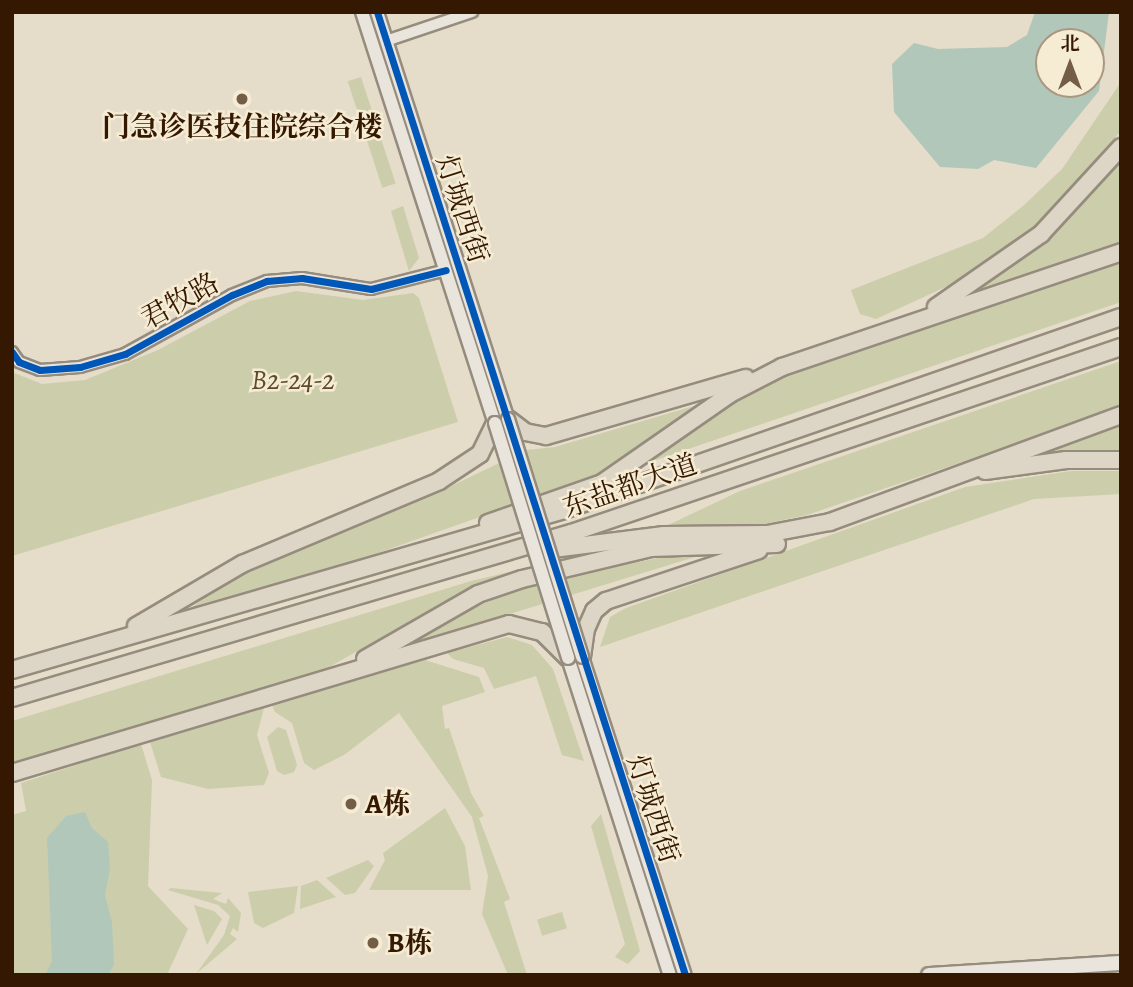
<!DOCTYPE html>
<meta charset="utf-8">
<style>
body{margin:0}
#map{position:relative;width:1133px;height:987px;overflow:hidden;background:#e5dcc9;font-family:Alegreya,"Noto Serif SC",serif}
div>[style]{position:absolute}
.green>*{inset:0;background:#ccceab;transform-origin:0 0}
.water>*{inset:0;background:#b1c7b9}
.roads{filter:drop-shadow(2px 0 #958c7e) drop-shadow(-2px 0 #958c7e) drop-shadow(0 2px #958c7e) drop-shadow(0 -2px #958c7e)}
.minor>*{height:10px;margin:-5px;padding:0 5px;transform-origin:5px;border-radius:5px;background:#eae5dc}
.tertiary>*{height:12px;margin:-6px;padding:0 6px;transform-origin:6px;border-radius:6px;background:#eae5dc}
.secondary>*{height:14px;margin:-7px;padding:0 7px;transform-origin:7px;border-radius:7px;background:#eae5dc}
.trunk>*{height:16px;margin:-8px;padding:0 8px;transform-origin:8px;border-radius:8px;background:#ddd5c6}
.bridges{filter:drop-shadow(2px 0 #958c7e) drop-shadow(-2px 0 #958c7e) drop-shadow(0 2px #958c7e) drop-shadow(0 -2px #958c7e)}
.tertiary-bridge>*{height:12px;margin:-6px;padding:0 6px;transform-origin:6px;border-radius:6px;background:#eae5dc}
.cycleway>*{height:7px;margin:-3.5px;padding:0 3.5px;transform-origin:3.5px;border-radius:3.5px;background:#0057b8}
.dots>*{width:19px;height:19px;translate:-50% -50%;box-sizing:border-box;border:4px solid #f6ecd4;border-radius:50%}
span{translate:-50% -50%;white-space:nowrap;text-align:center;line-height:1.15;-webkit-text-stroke:5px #f6ecd4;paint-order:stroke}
.poi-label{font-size:28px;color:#351801;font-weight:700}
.left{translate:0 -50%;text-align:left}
.street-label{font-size:28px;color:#351801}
.park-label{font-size:28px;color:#5c4b2d;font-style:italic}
.frame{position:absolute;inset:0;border:14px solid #351801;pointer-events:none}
.north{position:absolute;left:1035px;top:28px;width:70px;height:70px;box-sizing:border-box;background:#f6ecd4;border:2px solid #a99780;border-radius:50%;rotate:0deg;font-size:19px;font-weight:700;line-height:28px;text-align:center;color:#351801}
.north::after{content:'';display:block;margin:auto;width:24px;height:32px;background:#735d47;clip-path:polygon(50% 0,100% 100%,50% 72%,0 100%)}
</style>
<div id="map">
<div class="green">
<div style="left:361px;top:77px;width:112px;height:14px;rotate:72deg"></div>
<div style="clip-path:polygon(1121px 82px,1121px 131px,1040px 221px,965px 278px,876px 319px,860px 314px,851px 290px,983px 238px,1023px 206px,1062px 169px)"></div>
<div style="clip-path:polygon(1121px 162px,1121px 245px,964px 299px,1049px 239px)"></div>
<div style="clip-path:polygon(403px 206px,419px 258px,409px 271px,391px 211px)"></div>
<div style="clip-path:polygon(1121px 259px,1121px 302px,644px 464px,732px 399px,782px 376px)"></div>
<div style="clip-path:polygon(296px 291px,363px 300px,413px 293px,419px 298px,458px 422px,12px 556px,12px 372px,42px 384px,85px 380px,158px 350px,250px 301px)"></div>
<div style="clip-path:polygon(1121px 361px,1121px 408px,807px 515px,764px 524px,664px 527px,740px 491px)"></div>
<div style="clip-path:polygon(697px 405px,624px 461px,587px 479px,364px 558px,187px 611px,228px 580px,443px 490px,526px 450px,555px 447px)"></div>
<div style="clip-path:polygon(1121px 421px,1121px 452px,1017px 456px)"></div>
<div style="clip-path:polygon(1071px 471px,1121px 471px,1121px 494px,1034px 499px,600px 647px,610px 617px,626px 608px,965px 487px)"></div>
<div style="clip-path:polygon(667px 556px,698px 556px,402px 647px,449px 619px,521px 587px)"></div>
<div style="clip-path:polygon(530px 567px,472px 586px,324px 670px,12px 767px,12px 721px,471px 581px)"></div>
<div style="clip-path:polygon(507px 637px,532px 645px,553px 669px,584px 761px,562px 755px,536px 676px,494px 689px,484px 668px,453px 659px,447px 653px)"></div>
<div style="clip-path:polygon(425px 660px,479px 677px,485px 692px,442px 706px,445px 729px,449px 728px,471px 793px,484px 816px,479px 818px,510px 899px,504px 902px,527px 975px,508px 975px,482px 914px,488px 876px,472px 817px,399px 713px,344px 755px,314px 770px,304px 763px,292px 723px,275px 712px,272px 705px)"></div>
<div style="clip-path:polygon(264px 708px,257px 735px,269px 773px,264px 785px,208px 789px,161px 777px,150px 742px)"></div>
<div style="clip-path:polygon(278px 727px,286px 730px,297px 765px,294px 772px,284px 775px,277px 771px,267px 737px)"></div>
<div style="clip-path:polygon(141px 744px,152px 780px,148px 886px,188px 929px,167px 975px,12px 975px,12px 815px,26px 811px,21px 783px)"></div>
<div style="clip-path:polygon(445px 808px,465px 846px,471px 890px,369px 890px,385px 860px,383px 853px)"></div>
<div style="clip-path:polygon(601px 814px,640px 951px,628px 964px,615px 957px,625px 944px,591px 826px)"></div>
<div style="clip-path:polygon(368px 860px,374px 866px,355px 893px,345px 895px,326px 878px)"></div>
<div style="clip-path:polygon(317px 880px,336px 897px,300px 909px,301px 886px)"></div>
<div style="clip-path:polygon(298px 886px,294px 913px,263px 928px,254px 923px,248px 892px)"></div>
<div style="clip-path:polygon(171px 888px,222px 893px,213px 899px,226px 904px,228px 898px,241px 913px,238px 932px,233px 928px,230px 934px,237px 939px,196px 974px,224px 935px,230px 916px,218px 905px,168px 890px)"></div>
<div style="clip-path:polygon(194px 905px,214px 911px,222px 919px,207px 945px)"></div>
<div style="left:562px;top:912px;width:17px;height:26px;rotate:73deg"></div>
</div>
<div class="water">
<div style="clip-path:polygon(evenodd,1035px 12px,1109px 12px,1099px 91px,1036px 168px,994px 160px,978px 169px,940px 167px,894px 112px,892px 64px,914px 43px,938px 49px,1007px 47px,1027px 35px,1035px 12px,1049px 42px,1091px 42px,1091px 84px,1049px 84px,1049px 42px)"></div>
<div style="clip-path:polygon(85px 812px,92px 828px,108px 842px,110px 869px,105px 895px,112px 922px,114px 965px,108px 975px,45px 975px,52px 961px,47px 838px,66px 816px)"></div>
</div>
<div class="roads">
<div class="minor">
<div style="left:386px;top:41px;width:91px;rotate:-18.6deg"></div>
<div style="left:12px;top:352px;width:12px;rotate:55deg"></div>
<div style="left:19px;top:362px;width:22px;rotate:21deg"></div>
<div style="left:40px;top:370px;width:40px;rotate:-4.3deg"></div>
<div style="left:80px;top:367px;width:47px;rotate:-16.1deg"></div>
<div style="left:125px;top:354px;width:122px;rotate:-28.9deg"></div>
<div style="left:232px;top:295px;width:38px;rotate:-22deg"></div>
<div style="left:267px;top:281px;width:35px;rotate:-5deg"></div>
<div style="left:302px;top:278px;width:70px;rotate:9.1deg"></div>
<div style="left:371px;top:289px;width:77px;rotate:-14.2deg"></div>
</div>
<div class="tertiary">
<div style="left:362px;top:12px;width:432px;rotate:72.1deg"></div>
<div style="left:377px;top:12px;width:428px;rotate:72.2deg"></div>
<div style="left:582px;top:657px;width:334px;rotate:72.1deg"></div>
<div style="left:568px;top:658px;width:333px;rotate:72.2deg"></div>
</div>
<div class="secondary">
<div style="left:929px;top:975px;width:192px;rotate:-3.6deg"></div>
</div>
<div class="trunk">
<div style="left:936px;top:307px;width:128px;rotate:-34.8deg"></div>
<div style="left:1041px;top:234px;width:118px;rotate:-47.4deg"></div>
<div style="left:508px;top:419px;width:21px;rotate:37deg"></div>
<div style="left:525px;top:432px;width:21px;rotate:11deg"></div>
<div style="left:546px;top:436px;width:208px;rotate:-16.2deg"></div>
<div style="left:985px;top:471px;width:82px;rotate:-7.7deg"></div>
<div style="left:1066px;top:460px;width:55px"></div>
<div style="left:488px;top:523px;width:121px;rotate:-19.3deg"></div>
<div style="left:602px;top:483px;width:156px;rotate:-34.8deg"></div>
<div style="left:730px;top:394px;width:59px;rotate:-27.4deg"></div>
<div style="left:782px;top:367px;width:358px;rotate:-18.7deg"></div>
<div style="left:537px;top:551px;width:128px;rotate:-7.2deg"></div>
<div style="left:664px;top:535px;width:103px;rotate:-0.6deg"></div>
<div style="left:767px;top:534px;width:64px;rotate:-10.8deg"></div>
<div style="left:830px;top:522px;width:310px;rotate:-20.2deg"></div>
<div style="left:136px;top:626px;width:123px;rotate:-30.3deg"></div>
<div style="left:242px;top:564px;width:214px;rotate:-22.8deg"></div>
<div style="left:439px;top:481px;width:49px;rotate:-33.4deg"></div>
<div style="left:480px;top:454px;width:34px;rotate:-64deg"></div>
<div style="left:582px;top:657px;width:28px;rotate:-82deg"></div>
<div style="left:586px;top:629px;width:20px;rotate:-66deg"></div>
<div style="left:594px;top:611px;width:16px;rotate:-40deg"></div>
<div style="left:606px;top:601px;width:161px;rotate:-18.4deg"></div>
<div style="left:365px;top:659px;width:130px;rotate:-29.9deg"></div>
<div style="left:478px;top:594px;width:46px;rotate:-18.8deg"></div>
<div style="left:522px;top:579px;width:133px;rotate:-13.5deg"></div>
<div style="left:651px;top:548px;width:126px;rotate:-1.8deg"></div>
<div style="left:12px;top:670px;width:575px;rotate:-16.16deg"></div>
<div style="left:564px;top:510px;width:589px;rotate:-19.11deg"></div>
<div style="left:12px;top:698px;width:583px;rotate:-16.45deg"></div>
<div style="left:571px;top:533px;width:581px;rotate:-18.68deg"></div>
<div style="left:12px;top:773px;width:519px;rotate:-16.69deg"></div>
<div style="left:509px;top:624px;width:34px;rotate:14deg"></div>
<div style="left:542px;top:632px;width:37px;rotate:45deg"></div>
</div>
</div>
<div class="bridges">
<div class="tertiary-bridge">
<div style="left:508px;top:419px;width:249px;rotate:72.7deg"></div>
<div style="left:495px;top:423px;width:246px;rotate:72.7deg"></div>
</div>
</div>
<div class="cycleway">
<div style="left:377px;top:12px;width:1011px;rotate:72.26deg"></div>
<div style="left:12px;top:352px;width:12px;rotate:55deg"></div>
<div style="left:19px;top:362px;width:22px;rotate:21deg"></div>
<div style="left:40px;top:370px;width:40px;rotate:-4.3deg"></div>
<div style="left:80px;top:367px;width:47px;rotate:-16.1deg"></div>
<div style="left:125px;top:354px;width:122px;rotate:-28.9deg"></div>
<div style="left:232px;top:295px;width:38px;rotate:-22deg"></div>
<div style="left:267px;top:281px;width:35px;rotate:-5deg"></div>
<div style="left:302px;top:278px;width:70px;rotate:9.1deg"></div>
<div style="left:371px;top:289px;width:77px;rotate:-14.2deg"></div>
</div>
<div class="dots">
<div style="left:242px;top:99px;background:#735d47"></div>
<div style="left:351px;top:804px;background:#735d47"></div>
<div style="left:373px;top:943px;background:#735d47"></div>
</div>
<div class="poi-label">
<span style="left:242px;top:127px">门急诊医技住院综合楼</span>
<span class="left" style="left:365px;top:804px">A栋</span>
<span class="left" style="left:387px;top:943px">B栋</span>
</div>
<div class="street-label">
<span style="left:462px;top:209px;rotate:72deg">灯城西街</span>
<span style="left:180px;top:301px;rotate:-29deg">君牧路</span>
<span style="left:630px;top:486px;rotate:-19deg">东盐都大道</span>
<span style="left:653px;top:809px;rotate:72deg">灯城西街</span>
</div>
<div class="park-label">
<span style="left:293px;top:380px">B2-24-2</span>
</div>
<div class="frame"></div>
<div class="north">北</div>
</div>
